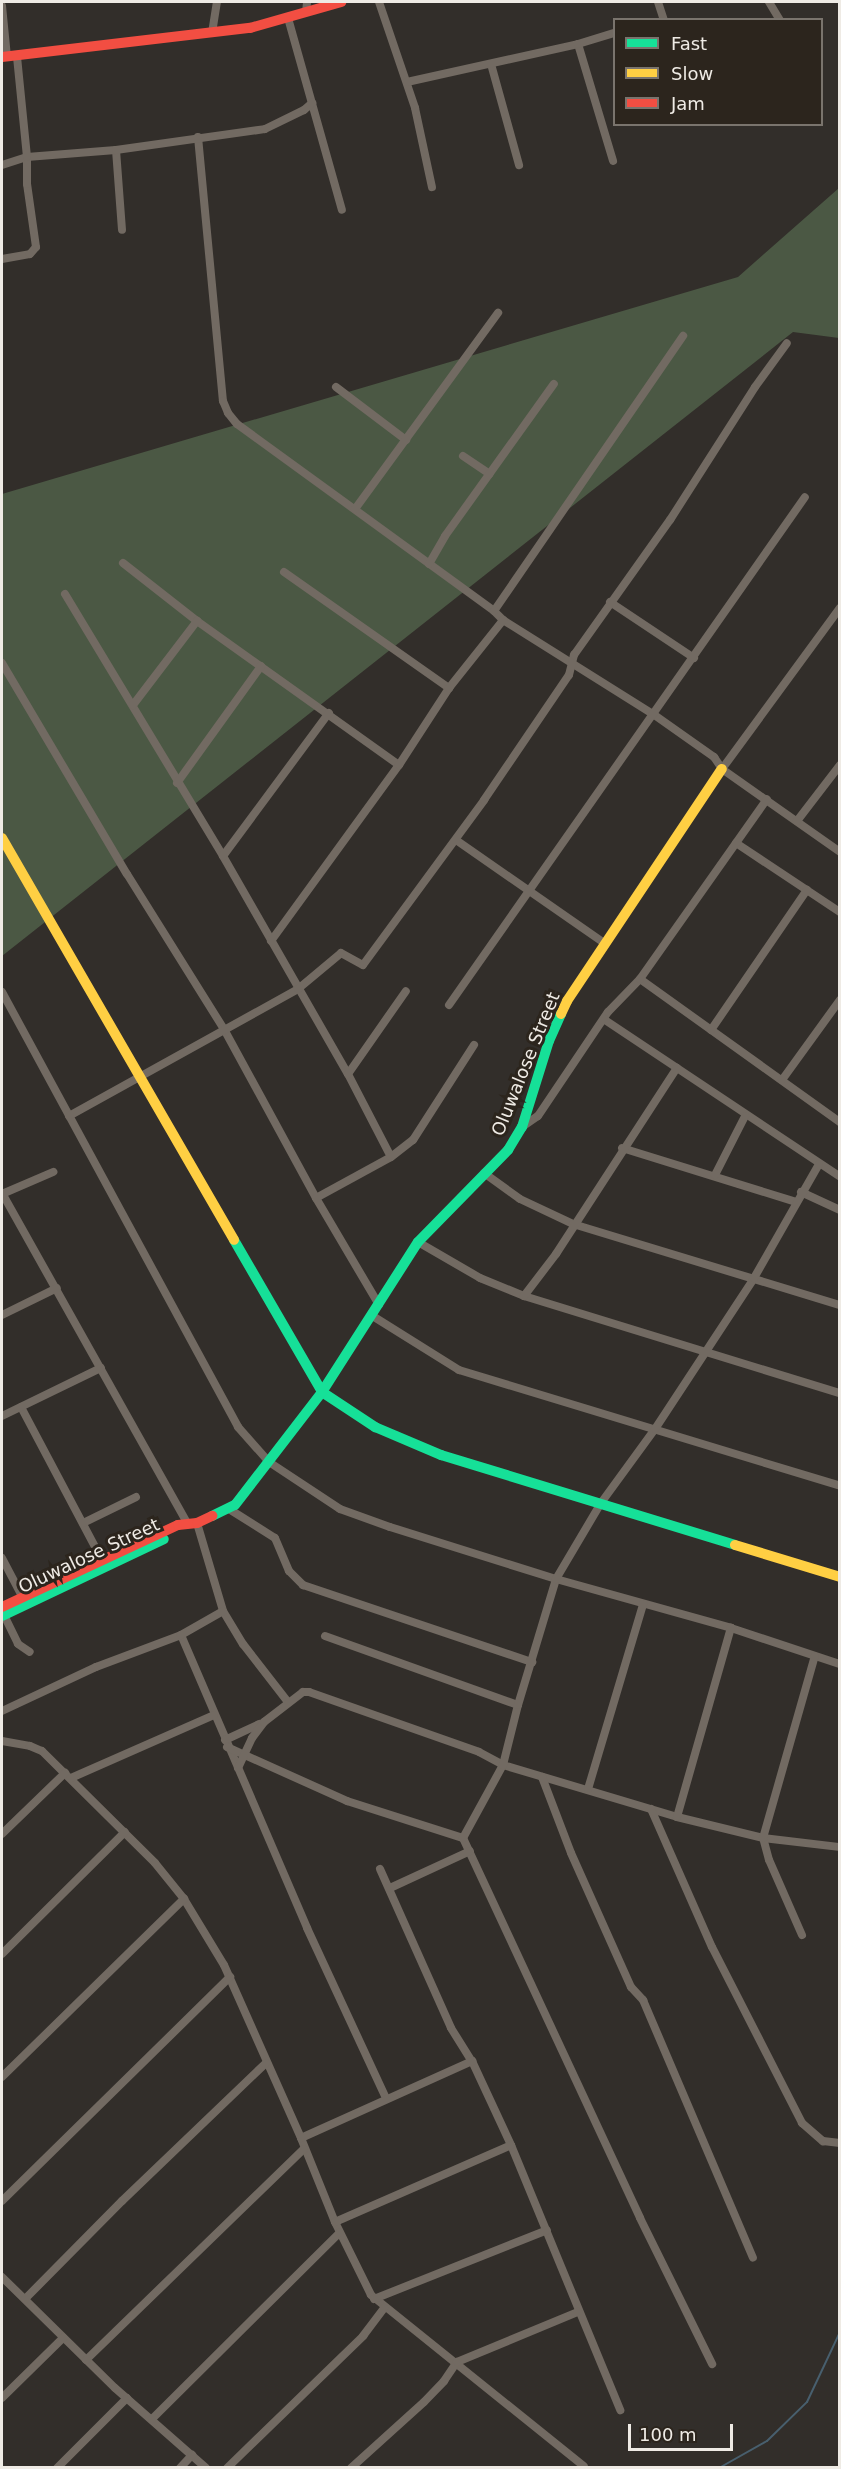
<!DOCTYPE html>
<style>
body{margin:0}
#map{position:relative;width:841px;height:2469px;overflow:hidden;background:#322e2a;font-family:"DejaVu Sans",sans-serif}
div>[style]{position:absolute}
.green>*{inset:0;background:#4b5844}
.stream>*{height:2px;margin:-1px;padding:0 1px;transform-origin:1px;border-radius:1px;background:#485f6e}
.street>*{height:8px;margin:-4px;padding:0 4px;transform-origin:4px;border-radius:4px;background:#726a62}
.fast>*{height:10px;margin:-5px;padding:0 5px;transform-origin:5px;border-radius:5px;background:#16e098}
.slow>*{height:10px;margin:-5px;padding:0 5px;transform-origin:5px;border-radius:5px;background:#ffcf43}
.jam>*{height:10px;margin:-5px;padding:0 5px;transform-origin:5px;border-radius:5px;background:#f24e42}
span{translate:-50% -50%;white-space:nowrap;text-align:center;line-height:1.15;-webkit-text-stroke:6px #2c251d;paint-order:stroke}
.street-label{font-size:18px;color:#efebe5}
.frame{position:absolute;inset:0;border:3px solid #efebe5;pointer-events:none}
.legend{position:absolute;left:613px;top:18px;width:210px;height:108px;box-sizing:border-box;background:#2c251d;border:2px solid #7a746d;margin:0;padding:8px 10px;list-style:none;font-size:18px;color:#efebe5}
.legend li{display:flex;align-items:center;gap:12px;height:30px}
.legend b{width:30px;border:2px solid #7a746d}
.scale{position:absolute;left:628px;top:2424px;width:105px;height:27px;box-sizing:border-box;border:3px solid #efebe5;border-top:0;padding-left:8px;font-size:18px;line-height:21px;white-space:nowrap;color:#efebe5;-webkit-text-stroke:4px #2c251d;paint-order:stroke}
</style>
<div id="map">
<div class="green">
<div style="clip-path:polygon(839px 188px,839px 338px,793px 332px,2px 956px,2px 494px,738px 277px)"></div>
</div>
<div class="stream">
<div style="left:719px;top:2468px;width:55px;rotate:-29.4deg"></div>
<div style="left:767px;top:2441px;width:56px;rotate:-44.3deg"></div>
<div style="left:807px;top:2402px;width:77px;rotate:-64.8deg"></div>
</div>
<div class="street">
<div style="left:379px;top:2px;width:112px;rotate:71.2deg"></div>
<div style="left:415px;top:108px;width:81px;rotate:77.9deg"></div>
<div style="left:658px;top:2px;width:19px;rotate:72deg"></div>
<div style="left:769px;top:2px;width:21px;rotate:59deg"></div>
<div style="left:2px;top:6px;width:51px;rotate:84.4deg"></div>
<div style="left:306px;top:12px;width:10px;rotate:-84deg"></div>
<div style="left:288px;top:18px;width:199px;rotate:74.3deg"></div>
<div style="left:212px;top:33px;width:31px;rotate:-81deg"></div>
<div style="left:578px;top:44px;width:122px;rotate:73.3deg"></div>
<div style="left:491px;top:64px;width:105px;rotate:74.5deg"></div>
<div style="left:407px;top:82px;width:175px;rotate:-12.5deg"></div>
<div style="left:578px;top:44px;width:38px;rotate:-17deg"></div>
<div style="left:198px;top:137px;width:265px;rotate:84.6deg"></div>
<div style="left:223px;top:401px;width:13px;rotate:67deg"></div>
<div style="left:228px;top:413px;width:14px;rotate:51deg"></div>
<div style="left:237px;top:424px;width:318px;rotate:36deg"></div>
<div style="left:494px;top:611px;width:13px;rotate:45deg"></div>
<div style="left:503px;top:620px;width:177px;rotate:32.1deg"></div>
<div style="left:653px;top:714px;width:75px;rotate:35.2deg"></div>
<div style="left:714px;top:757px;width:14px;rotate:56deg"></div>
<div style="left:722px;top:769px;width:144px;rotate:35.1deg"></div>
<div style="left:116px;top:150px;width:80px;rotate:85.7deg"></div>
<div style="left:2px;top:165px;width:26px;rotate:-18deg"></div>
<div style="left:27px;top:157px;width:89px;rotate:-4.5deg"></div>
<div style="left:116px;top:150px;width:150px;rotate:-8deg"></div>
<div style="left:265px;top:129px;width:43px;rotate:-26deg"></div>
<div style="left:304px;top:110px;width:11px;rotate:-41deg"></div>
<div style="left:2px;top:259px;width:28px;rotate:-10deg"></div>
<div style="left:30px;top:254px;width:9px;rotate:-49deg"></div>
<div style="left:36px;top:247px;width:64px;rotate:-98.1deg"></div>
<div style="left:27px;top:184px;width:27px;rotate:-90deg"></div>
<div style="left:27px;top:157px;width:101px;rotate:-95.7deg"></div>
<div style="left:336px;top:387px;width:88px;rotate:37.1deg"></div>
<div style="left:463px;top:456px;width:32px;rotate:34deg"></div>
<div style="left:355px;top:509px;width:243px;rotate:-53.9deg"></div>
<div style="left:123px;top:563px;width:94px;rotate:38.1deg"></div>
<div style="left:197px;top:621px;width:248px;rotate:35.5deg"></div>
<div style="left:429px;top:564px;width:32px;rotate:-60deg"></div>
<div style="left:445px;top:536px;width:187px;rotate:-54.4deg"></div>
<div style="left:284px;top:572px;width:202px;rotate:35.1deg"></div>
<div style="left:65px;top:594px;width:306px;rotate:58.9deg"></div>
<div style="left:223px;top:856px;width:251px;rotate:60.2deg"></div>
<div style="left:348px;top:1074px;width:93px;rotate:62.6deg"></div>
<div style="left:610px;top:602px;width:101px;rotate:33.7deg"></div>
<div style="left:494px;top:611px;width:334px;rotate:-55.5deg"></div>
<div style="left:2px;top:663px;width:245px;rotate:59.4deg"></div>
<div style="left:127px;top:874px;width:185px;rotate:58deg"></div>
<div style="left:225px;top:1031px;width:190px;rotate:61.4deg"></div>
<div style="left:316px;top:1198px;width:124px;rotate:59.5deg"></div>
<div style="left:133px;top:705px;width:106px;rotate:-52.7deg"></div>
<div style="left:722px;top:769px;width:200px;rotate:-53.8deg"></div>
<div style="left:177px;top:783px;width:144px;rotate:-54.3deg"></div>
<div style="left:797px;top:821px;width:71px;rotate:-52.5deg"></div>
<div style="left:456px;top:840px;width:180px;rotate:34.8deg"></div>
<div style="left:736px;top:843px;width:125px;rotate:33.6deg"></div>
<div style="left:223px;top:856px;width:178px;rotate:-53.5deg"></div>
<div style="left:271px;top:941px;width:218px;rotate:-54deg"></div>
<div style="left:399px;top:765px;width:92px;rotate:-57deg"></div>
<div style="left:449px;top:688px;width:87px;rotate:-51.5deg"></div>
<div style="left:640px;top:979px;width:246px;rotate:35.6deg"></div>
<div style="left:2px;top:992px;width:495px;rotate:61.5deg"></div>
<div style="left:238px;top:1427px;width:47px;rotate:48.5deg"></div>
<div style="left:269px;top:1462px;width:85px;rotate:33.5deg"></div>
<div style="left:340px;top:1509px;width:53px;rotate:19.8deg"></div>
<div style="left:390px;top:1527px;width:174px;rotate:17.4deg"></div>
<div style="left:556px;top:1579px;width:182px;rotate:15.6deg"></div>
<div style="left:731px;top:1628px;width:115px;rotate:18.3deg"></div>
<div style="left:449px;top:1005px;width:620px;rotate:-54.98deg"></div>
<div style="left:605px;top:1020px;width:283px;rotate:33.7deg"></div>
<div style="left:711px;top:1030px;width:170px;rotate:-55.6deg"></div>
<div style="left:348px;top:1074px;width:101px;rotate:-55.1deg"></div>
<div style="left:782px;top:1080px;width:99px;rotate:-54.1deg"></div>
<div style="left:69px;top:1116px;width:262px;rotate:-29deg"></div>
<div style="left:298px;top:989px;width:56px;rotate:-39.9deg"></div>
<div style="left:341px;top:953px;width:25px;rotate:29deg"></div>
<div style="left:363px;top:965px;width:205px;rotate:-53.7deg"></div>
<div style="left:484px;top:800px;width:151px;rotate:-55.8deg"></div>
<div style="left:569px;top:675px;width:21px;rotate:-76deg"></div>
<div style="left:574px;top:655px;width:166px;rotate:-54.6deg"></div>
<div style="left:670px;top:520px;width:158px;rotate:-57.4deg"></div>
<div style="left:755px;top:387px;width:54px;rotate:-54deg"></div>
<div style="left:522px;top:1127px;width:19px;rotate:-35deg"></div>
<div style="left:538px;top:1116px;width:125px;rotate:-56.1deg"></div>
<div style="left:608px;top:1012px;width:46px;rotate:-45.9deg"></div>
<div style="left:640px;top:979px;width:220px;rotate:-54.8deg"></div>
<div style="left:622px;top:1148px;width:182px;rotate:17.2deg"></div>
<div style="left:484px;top:1173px;width:44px;rotate:35.8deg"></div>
<div style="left:520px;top:1199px;width:59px;rotate:25.3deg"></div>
<div style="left:573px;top:1224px;width:279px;rotate:16.9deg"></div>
<div style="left:715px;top:1175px;width:66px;rotate:-63deg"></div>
<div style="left:801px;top:1192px;width:43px;rotate:24.8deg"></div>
<div style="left:2px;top:1193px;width:380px;rotate:60.7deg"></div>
<div style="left:2px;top:1194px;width:56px;rotate:-23.3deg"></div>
<div style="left:316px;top:1198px;width:85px;rotate:-28.7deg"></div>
<div style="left:391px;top:1157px;width:28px;rotate:-38deg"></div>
<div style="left:413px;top:1140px;width:113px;rotate:-57.3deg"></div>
<div style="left:418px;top:1242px;width:72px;rotate:30.1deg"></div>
<div style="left:480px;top:1278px;width:48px;rotate:22.2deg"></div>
<div style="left:524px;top:1296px;width:331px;rotate:17.1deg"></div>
<div style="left:524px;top:1296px;width:53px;rotate:-52.7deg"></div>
<div style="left:556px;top:1254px;width:222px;rotate:-57deg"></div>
<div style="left:2px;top:1315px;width:61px;rotate:-26.1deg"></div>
<div style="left:371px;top:1315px;width:104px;rotate:32deg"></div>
<div style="left:459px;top:1370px;width:398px;rotate:16.9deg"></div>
<div style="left:21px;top:1407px;width:173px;rotate:62.1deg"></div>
<div style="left:2px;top:1416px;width:110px;rotate:-25.9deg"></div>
<div style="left:229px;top:1509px;width:54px;rotate:32.2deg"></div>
<div style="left:275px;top:1538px;width:36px;rotate:67deg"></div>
<div style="left:289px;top:1571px;width:20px;rotate:45deg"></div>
<div style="left:303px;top:1585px;width:242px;rotate:18.6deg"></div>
<div style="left:83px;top:1523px;width:59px;rotate:-26.1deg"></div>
<div style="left:197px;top:1523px;width:92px;rotate:73.5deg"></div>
<div style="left:223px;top:1611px;width:39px;rotate:59deg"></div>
<div style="left:243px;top:1644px;width:73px;rotate:52.2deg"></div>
<div style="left:2px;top:1558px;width:45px;rotate:62.3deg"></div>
<div style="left:3px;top:1613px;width:34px;rotate:64deg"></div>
<div style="left:18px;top:1644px;width:14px;rotate:34deg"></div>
<div style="left:181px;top:1635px;width:319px;rotate:66.7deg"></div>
<div style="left:307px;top:1928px;width:187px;rotate:65.1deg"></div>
<div style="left:325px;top:1636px;width:205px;rotate:19.7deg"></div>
<div style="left:2px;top:1711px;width:104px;rotate:-25.1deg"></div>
<div style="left:96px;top:1667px;width:91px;rotate:-20.6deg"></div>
<div style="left:181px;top:1635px;width:48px;rotate:-29.7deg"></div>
<div style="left:225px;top:1740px;width:38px;rotate:-25deg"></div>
<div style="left:2px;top:1741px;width:28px;rotate:10deg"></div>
<div style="left:30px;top:1746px;width:13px;rotate:23deg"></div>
<div style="left:42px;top:1751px;width:159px;rotate:44.7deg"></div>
<div style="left:155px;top:1863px;width:46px;rotate:51.1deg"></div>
<div style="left:184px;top:1899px;width:77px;rotate:58.8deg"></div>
<div style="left:224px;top:1965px;width:189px;rotate:66deg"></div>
<div style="left:301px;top:2138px;width:91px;rotate:68deg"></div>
<div style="left:335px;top:2222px;width:81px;rotate:63.7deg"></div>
<div style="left:371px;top:2295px;width:273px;rotate:38.8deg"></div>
<div style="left:227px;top:1747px;width:132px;rotate:24.2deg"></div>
<div style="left:347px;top:1801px;width:122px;rotate:17.7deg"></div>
<div style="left:463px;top:1838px;width:419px;rotate:65deg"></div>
<div style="left:640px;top:2218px;width:163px;rotate:63.7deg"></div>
<div style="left:238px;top:1768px;width:33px;rotate:-65deg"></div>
<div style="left:252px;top:1738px;width:20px;rotate:-53deg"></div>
<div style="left:264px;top:1722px;width:49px;rotate:-37.6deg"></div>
<div style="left:303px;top:1692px;width:6px"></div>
<div style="left:309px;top:1692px;width:180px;rotate:19.4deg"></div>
<div style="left:479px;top:1752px;width:27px;rotate:28deg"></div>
<div style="left:503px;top:1765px;width:182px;rotate:16.6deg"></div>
<div style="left:677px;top:1817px;width:89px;rotate:13.7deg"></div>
<div style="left:763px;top:1838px;width:78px;rotate:6.7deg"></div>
<div style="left:542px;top:1777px;width:81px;rotate:69.1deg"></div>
<div style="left:571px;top:1853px;width:147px;rotate:65.9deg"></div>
<div style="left:631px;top:1987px;width:18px;rotate:47deg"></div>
<div style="left:643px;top:2000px;width:280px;rotate:66.9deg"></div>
<div style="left:71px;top:1778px;width:156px;rotate:-23.8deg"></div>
<div style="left:588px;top:1789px;width:193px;rotate:-73.4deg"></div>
<div style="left:651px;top:1809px;width:151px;rotate:66.2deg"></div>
<div style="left:712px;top:1947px;width:198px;rotate:62.9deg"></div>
<div style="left:802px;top:2123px;width:28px;rotate:41deg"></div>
<div style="left:823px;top:2141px;width:17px;rotate:7deg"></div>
<div style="left:677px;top:1817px;width:197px;rotate:-74.1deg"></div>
<div style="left:2px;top:1834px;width:88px;rotate:-44.1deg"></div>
<div style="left:463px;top:1838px;width:83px;rotate:-61.3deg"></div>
<div style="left:503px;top:1765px;width:62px;rotate:-76deg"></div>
<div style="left:518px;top:1705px;width:132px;rotate:-73.2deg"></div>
<div style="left:556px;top:1579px;width:88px;rotate:-59.4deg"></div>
<div style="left:601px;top:1503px;width:92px;rotate:-53.9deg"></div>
<div style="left:655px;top:1429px;width:181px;rotate:-56.7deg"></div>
<div style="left:754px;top:1278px;width:131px;rotate:-60.3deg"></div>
<div style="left:380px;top:1869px;width:174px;rotate:65.9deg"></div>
<div style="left:451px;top:2028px;width:39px;rotate:58deg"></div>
<div style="left:472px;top:2061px;width:93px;rotate:65.1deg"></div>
<div style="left:511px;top:2145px;width:287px;rotate:67.6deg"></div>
<div style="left:390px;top:1888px;width:88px;rotate:-24.8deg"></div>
<div style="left:802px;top:1935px;width:82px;rotate:-113.7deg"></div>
<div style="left:769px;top:1860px;width:23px;rotate:-105deg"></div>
<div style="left:763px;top:1838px;width:189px;rotate:-74.1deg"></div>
<div style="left:2px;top:1954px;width:173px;rotate:-44.8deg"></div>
<div style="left:2px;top:2077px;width:255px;rotate:-44.4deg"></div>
<div style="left:301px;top:2138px;width:188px;rotate:-24.2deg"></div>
<div style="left:2px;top:2201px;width:320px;rotate:-44.5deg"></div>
<div style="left:335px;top:2222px;width:192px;rotate:-23.6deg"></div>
<div style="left:2px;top:2277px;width:158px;rotate:44.5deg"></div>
<div style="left:115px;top:2388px;width:121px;rotate:41.3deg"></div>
<div style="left:25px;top:2299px;width:138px;rotate:-45.3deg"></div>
<div style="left:122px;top:2201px;width:199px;rotate:-43.8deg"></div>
<div style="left:374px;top:2299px;width:186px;rotate:-21.7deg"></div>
<div style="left:86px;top:2360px;width:303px;rotate:-44.1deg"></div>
<div style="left:2px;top:2398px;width:86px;rotate:-44.5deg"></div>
<div style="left:152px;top:2419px;width:264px;rotate:-44.8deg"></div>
<div style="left:57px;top:2468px;width:99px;rotate:-45deg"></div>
<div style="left:180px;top:2468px;width:18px;rotate:-47deg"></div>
<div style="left:227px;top:2468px;width:190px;rotate:-44.1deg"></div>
<div style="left:363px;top:2336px;width:35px;rotate:-53deg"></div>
<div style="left:351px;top:2468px;width:98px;rotate:-42.1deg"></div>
<div style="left:424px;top:2402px;width:29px;rotate:-46deg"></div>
<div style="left:444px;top:2381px;width:23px;rotate:-56deg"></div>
<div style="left:457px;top:2362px;width:131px;rotate:-22.5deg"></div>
</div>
<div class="fast">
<div style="left:234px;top:1240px;width:176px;rotate:59.9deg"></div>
<div style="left:322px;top:1392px;width:64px;rotate:33.4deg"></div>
<div style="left:375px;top:1427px;width:72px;rotate:23deg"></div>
<div style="left:441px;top:1455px;width:307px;rotate:17deg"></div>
<div style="left:212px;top:1516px;width:25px;rotate:-26deg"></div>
<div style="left:235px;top:1505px;width:143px;rotate:-52.4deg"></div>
<div style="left:322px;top:1392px;width:178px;rotate:-57.4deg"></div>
<div style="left:418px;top:1242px;width:129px;rotate:-45.6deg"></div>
<div style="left:508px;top:1150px;width:27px;rotate:-59deg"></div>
<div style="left:522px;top:1127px;width:90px;rotate:-72.6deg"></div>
<div style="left:549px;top:1041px;width:30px;rotate:-66deg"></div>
<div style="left:2px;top:1616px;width:179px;rotate:-25.4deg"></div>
</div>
<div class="slow">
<div style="left:2px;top:838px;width:464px;rotate:60deg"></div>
<div style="left:561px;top:1014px;width:14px;rotate:-65deg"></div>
<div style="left:567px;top:1001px;width:279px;rotate:-56.3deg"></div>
<div style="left:735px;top:1545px;width:110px;rotate:16.9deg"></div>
</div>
<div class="jam">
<div style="left:2px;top:57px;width:250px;rotate:-6.7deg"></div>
<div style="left:250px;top:28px;width:95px;rotate:-15.9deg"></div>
<div style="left:2px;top:1607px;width:194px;rotate:-25deg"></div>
<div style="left:178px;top:1525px;width:19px;rotate:-6deg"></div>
<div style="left:197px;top:1523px;width:17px;rotate:-25deg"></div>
</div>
<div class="street-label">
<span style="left:526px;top:1064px;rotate:-68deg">Oluwalose Street</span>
<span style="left:89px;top:1556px;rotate:-25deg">Oluwalose Street</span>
</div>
<div class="frame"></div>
<ul class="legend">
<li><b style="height:8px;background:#16e098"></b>Fast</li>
<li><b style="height:8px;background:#ffcf43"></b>Slow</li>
<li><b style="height:8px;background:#f24e42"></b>Jam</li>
</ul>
<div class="scale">100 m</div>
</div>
